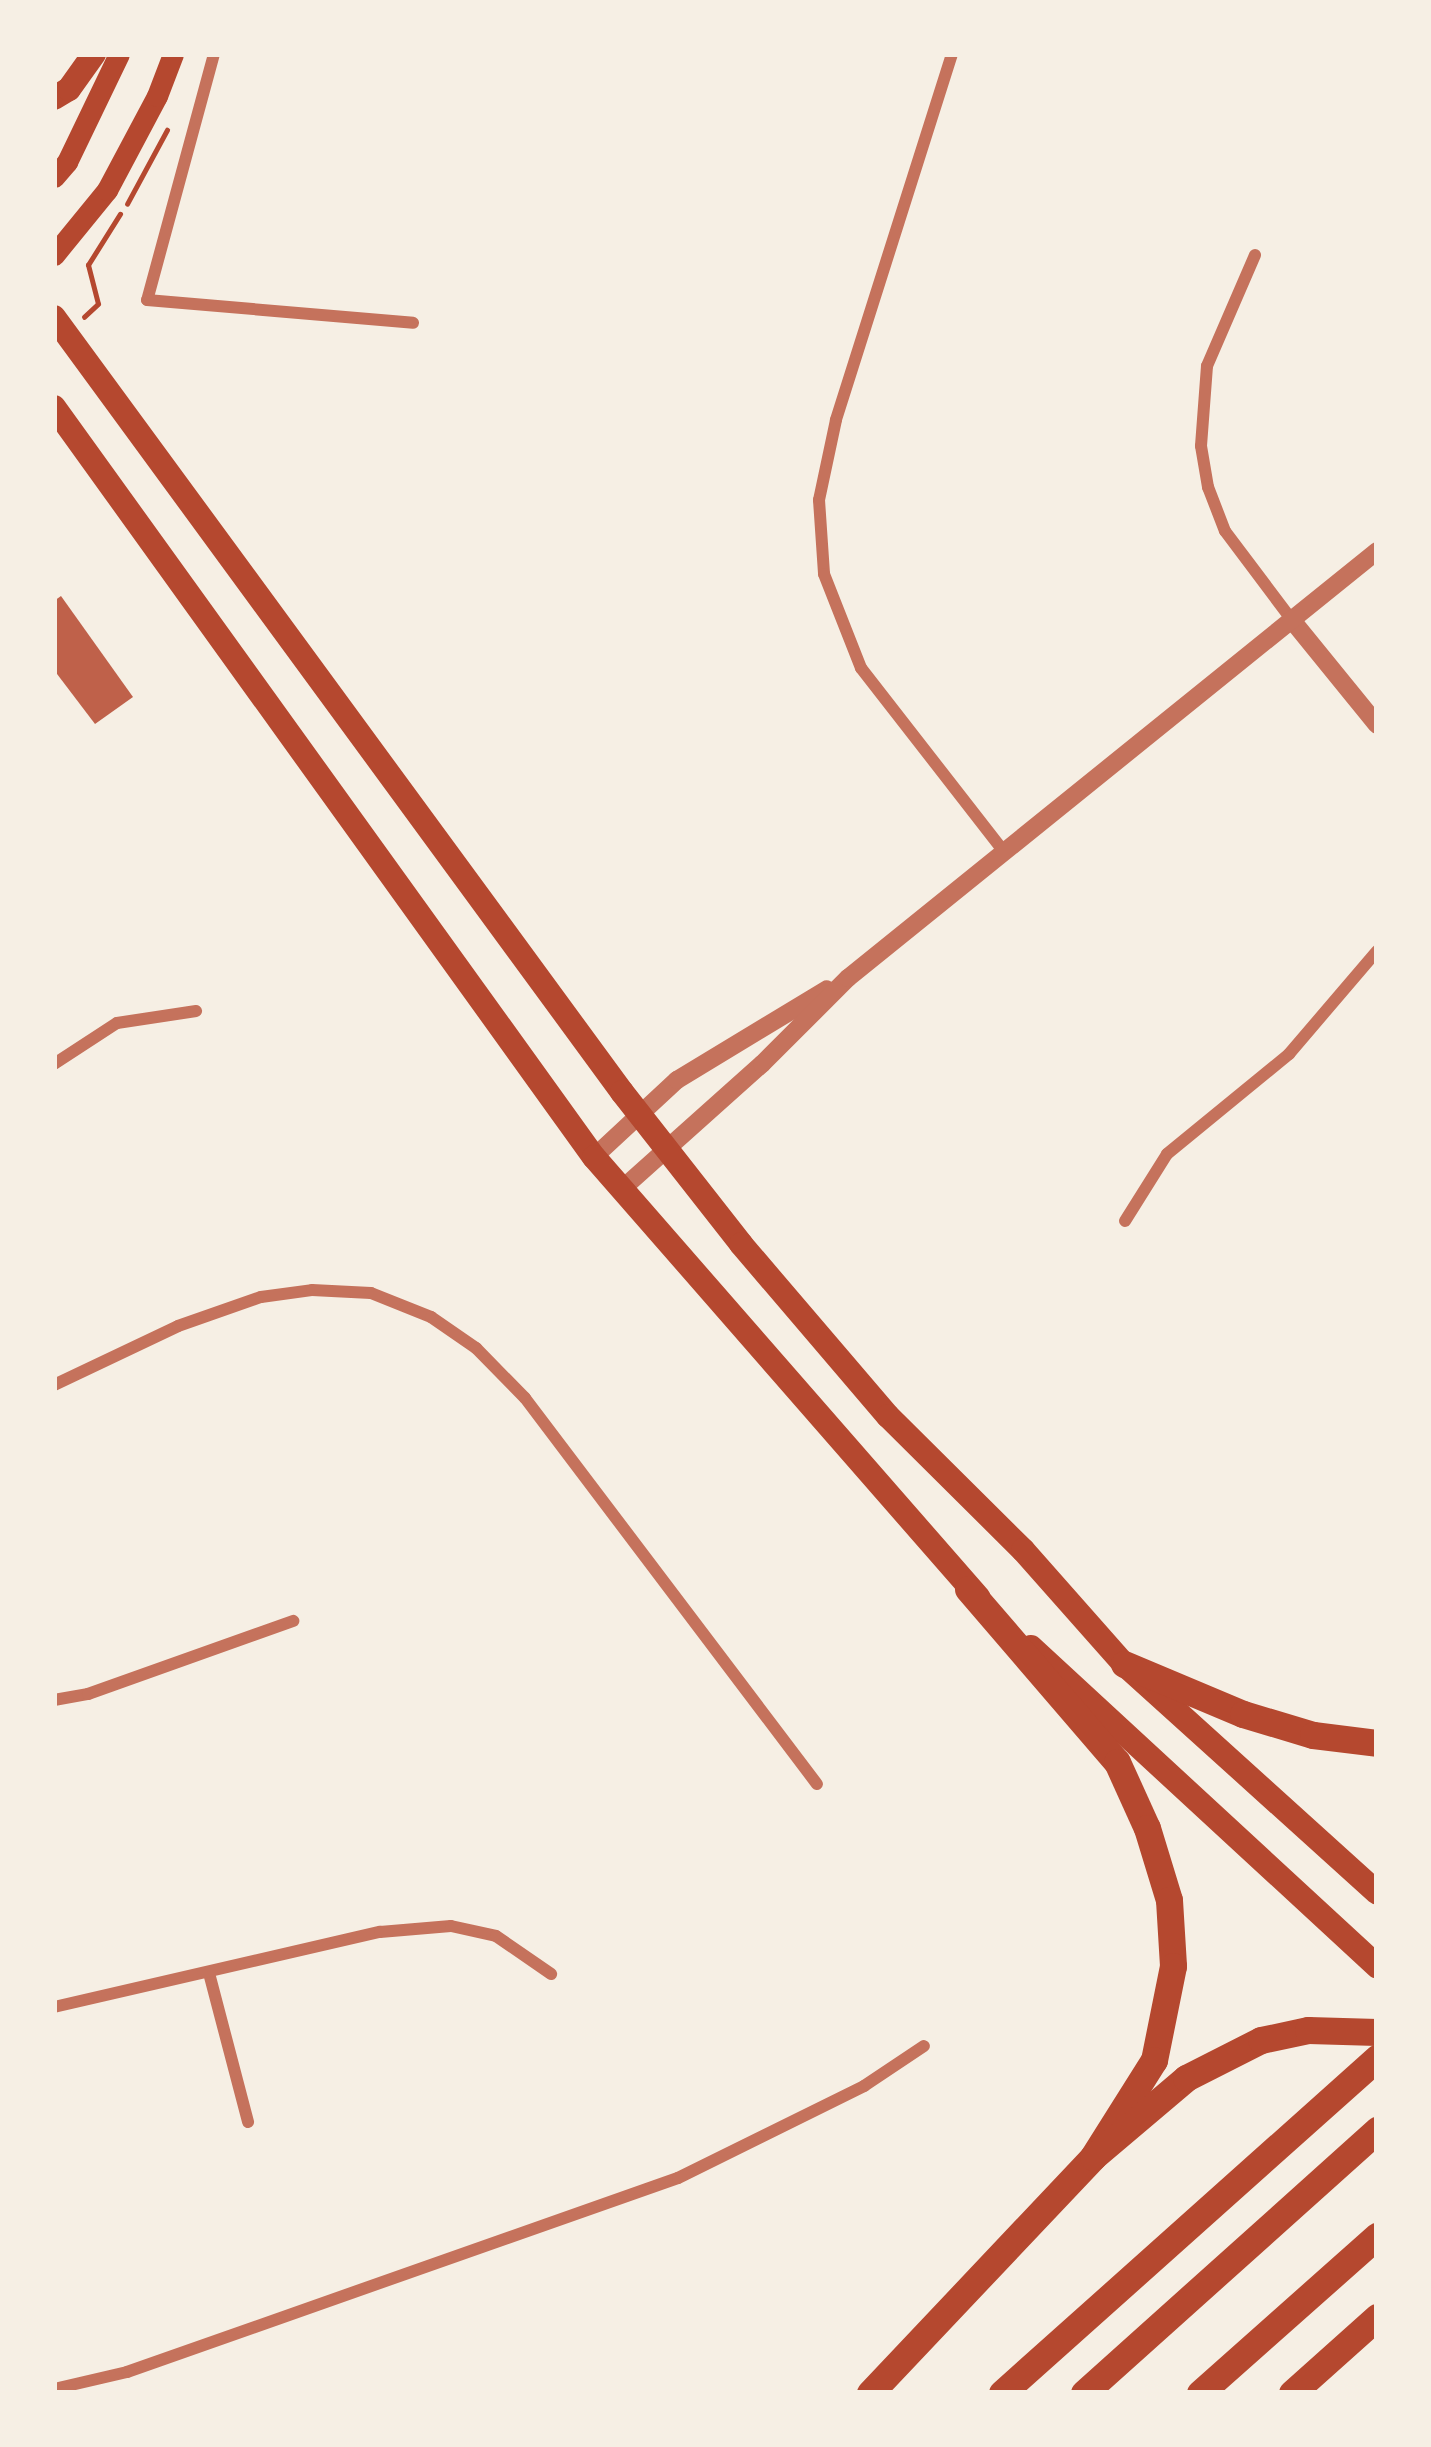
<!DOCTYPE html>
<style>
body{margin:0}
#map{position:relative;width:1431px;height:2447px;overflow:hidden;background:#f6efe4;font-family:Mulish,sans-serif}
div>[style]{position:absolute}
.building>*{inset:0;background:#bf614a}
.path>*{height:4.5px;margin:-2.25px;padding:0 2.25px;transform-origin:2.25px;border-radius:2.25px;background:#b5482f}
.minor>*{height:12px;margin:-6px;padding:0 6px;transform-origin:6px;border-radius:6px;background:#c5725c}
.tertiary>*{height:18px;margin:-9px;padding:0 9px;transform-origin:9px;border-radius:9px;background:#c5725c}
.secondary>*{height:21px;margin:-10.5px;padding:0 10.5px;transform-origin:10.5px;border-radius:10.5px;background:#b5482f}
.primary>*{height:24px;margin:-12px;padding:0 12px;transform-origin:12px;border-radius:12px;background:#b5482f}
.motorway>*{height:27px;margin:-13.5px;padding:0 13.5px;transform-origin:13.5px;border-radius:13.5px;background:#b5482f}
span{translate:-50% -50%;white-space:nowrap;text-align:center;line-height:1.15;-webkit-text-stroke:12px #f6efe4;paint-order:stroke}
.frame{position:absolute;inset:0;border:57px solid #f6efe4;pointer-events:none}
</style>
<div id="map">
<div class="building">
<div style="clip-path:polygon(61px 596px,133px 697px,95px 724px,54px 670px,54px 601px)"></div>
</div>
<div class="path">
<div style="left:127px;top:204px;width:84px;rotate:-61.6deg"></div>
<div style="left:84px;top:317px;width:19px;rotate:-43deg"></div>
<div style="left:98px;top:304px;width:40px;rotate:-104.4deg"></div>
<div style="left:88px;top:265px;width:60px;rotate:-57.9deg"></div>
</div>
<div class="minor">
<div style="left:214px;top:54px;width:255px;rotate:105.2deg"></div>
<div style="left:147px;top:300px;width:267px;rotate:4.9deg"></div>
<div style="left:952px;top:54px;width:384px;rotate:107.6deg"></div>
<div style="left:836px;top:420px;width:82px;rotate:102deg"></div>
<div style="left:819px;top:500px;width:74px;rotate:86.1deg"></div>
<div style="left:824px;top:574px;width:101px;rotate:68.5deg"></div>
<div style="left:861px;top:668px;width:229px;rotate:52.1deg"></div>
<div style="left:1255px;top:255px;width:121px;rotate:113.4deg"></div>
<div style="left:1207px;top:366px;width:80px;rotate:94.3deg"></div>
<div style="left:1201px;top:446px;width:42px;rotate:80.3deg"></div>
<div style="left:1208px;top:487px;width:47px;rotate:68.9deg"></div>
<div style="left:1225px;top:531px;width:110px;rotate:53.1deg"></div>
<div style="left:54px;top:1064px;width:75px;rotate:-33.1deg"></div>
<div style="left:117px;top:1023px;width:80px;rotate:-8.6deg"></div>
<div style="left:1125px;top:1221px;width:79px;rotate:-57.9deg"></div>
<div style="left:1167px;top:1154px;width:158px;rotate:-39.3deg"></div>
<div style="left:1289px;top:1054px;width:135px;rotate:-49.5deg"></div>
<div style="left:54px;top:1385px;width:137px;rotate:-25.4deg"></div>
<div style="left:178px;top:1326px;width:88px;rotate:-19.3deg"></div>
<div style="left:261px;top:1297px;width:51px;rotate:-7.8deg"></div>
<div style="left:312px;top:1290px;width:59px;rotate:2.9deg"></div>
<div style="left:371px;top:1293px;width:65px;rotate:21.8deg"></div>
<div style="left:431px;top:1317px;width:55px;rotate:34.6deg"></div>
<div style="left:476px;top:1348px;width:70px;rotate:45.6deg"></div>
<div style="left:525px;top:1398px;width:484px;rotate:52.9deg"></div>
<div style="left:54px;top:1700px;width:35px;rotate:-10deg"></div>
<div style="left:88px;top:1694px;width:218px;rotate:-19.6deg"></div>
<div style="left:209px;top:1973px;width:154px;rotate:75.3deg"></div>
<div style="left:54px;top:2007px;width:335px;rotate:-13deg"></div>
<div style="left:380px;top:1932px;width:71px;rotate:-4.8deg"></div>
<div style="left:451px;top:1926px;width:46px;rotate:12.5deg"></div>
<div style="left:496px;top:1936px;width:67px;rotate:34.6deg"></div>
<div style="left:54px;top:2389px;width:75px;rotate:-13.1deg"></div>
<div style="left:127px;top:2372px;width:584px;rotate:-19.4deg"></div>
<div style="left:678px;top:2178px;width:208px;rotate:-26.3deg"></div>
<div style="left:864px;top:2086px;width:72px;rotate:-33.7deg"></div>
</div>
<div class="tertiary">
<div style="left:1291px;top:619px;width:136px;rotate:50.9deg"></div>
<div style="left:594px;top:1157px;width:113px;rotate:-42.9deg"></div>
<div style="left:677px;top:1080px;width:175px;rotate:-31.2deg"></div>
<div style="left:622px;top:1189px;width:188px;rotate:-41.8deg"></div>
<div style="left:762px;top:1064px;width:122px;rotate:-45deg"></div>
<div style="left:848px;top:978px;width:680px;rotate:-38.91deg"></div>
</div>
<div class="secondary">
<div style="left:54px;top:177px;width:20px;rotate:-49deg"></div>
<div style="left:67px;top:162px;width:120px;rotate:-64.3deg"></div>
<div style="left:54px;top:255px;width:84px;rotate:-50.8deg"></div>
<div style="left:107px;top:190px;width:106px;rotate:-62deg"></div>
<div style="left:157px;top:96px;width:45px;rotate:-69.1deg"></div>
</div>
<div class="primary">
<div style="left:54px;top:98px;width:17px;rotate:-31deg"></div>
<div style="left:69px;top:89px;width:43px;rotate:-54.5deg"></div>
<div style="left:54px;top:317px;width:961px;rotate:53.76deg"></div>
<div style="left:622px;top:1092px;width:193px;rotate:51.9deg"></div>
<div style="left:741px;top:1244px;width:226px;rotate:49.5deg"></div>
<div style="left:888px;top:1416px;width:190px;rotate:44.8deg"></div>
<div style="left:1023px;top:1550px;width:152px;rotate:48.5deg"></div>
<div style="left:1124px;top:1664px;width:341px;rotate:42.1deg"></div>
<div style="left:54px;top:407px;width:924px;rotate:54.25deg"></div>
<div style="left:594px;top:1157px;width:585px;rotate:48.88deg"></div>
<div style="left:1031px;top:1647px;width:471px;rotate:42.7deg"></div>
</div>
<div class="motorway">
<div style="left:968px;top:1589px;width:228px;rotate:49.3deg"></div>
<div style="left:1117px;top:1762px;width:72px;rotate:65.6deg"></div>
<div style="left:1147px;top:1828px;width:75px;rotate:73deg"></div>
<div style="left:1169px;top:1900px;width:66px;rotate:86.5deg"></div>
<div style="left:1173px;top:1966px;width:96px;rotate:101.4deg"></div>
<div style="left:1154px;top:2060px;width:115px;rotate:122.2deg"></div>
<div style="left:1124px;top:1664px;width:129px;rotate:22.8deg"></div>
<div style="left:1243px;top:1714px;width:73px;rotate:16.7deg"></div>
<div style="left:1313px;top:1735px;width:64px;rotate:7.1deg"></div>
<div style="left:870px;top:2393px;width:325px;rotate:-46.6deg"></div>
<div style="left:1093px;top:2157px;width:122px;rotate:-40.3deg"></div>
<div style="left:1186px;top:2078px;width:84px;rotate:-26.9deg"></div>
<div style="left:1261px;top:2040px;width:48px;rotate:-12deg"></div>
<div style="left:1308px;top:2030px;width:69px;rotate:1.7deg"></div>
<div style="left:1002px;top:2393px;width:503px;rotate:-41.78deg"></div>
<div style="left:1084px;top:2393px;width:394px;rotate:-41.9deg"></div>
<div style="left:1200px;top:2393px;width:237px;rotate:-41.6deg"></div>
<div style="left:1292px;top:2393px;width:114px;rotate:-41.8deg"></div>
</div>
<div class="frame"></div>
</div>
